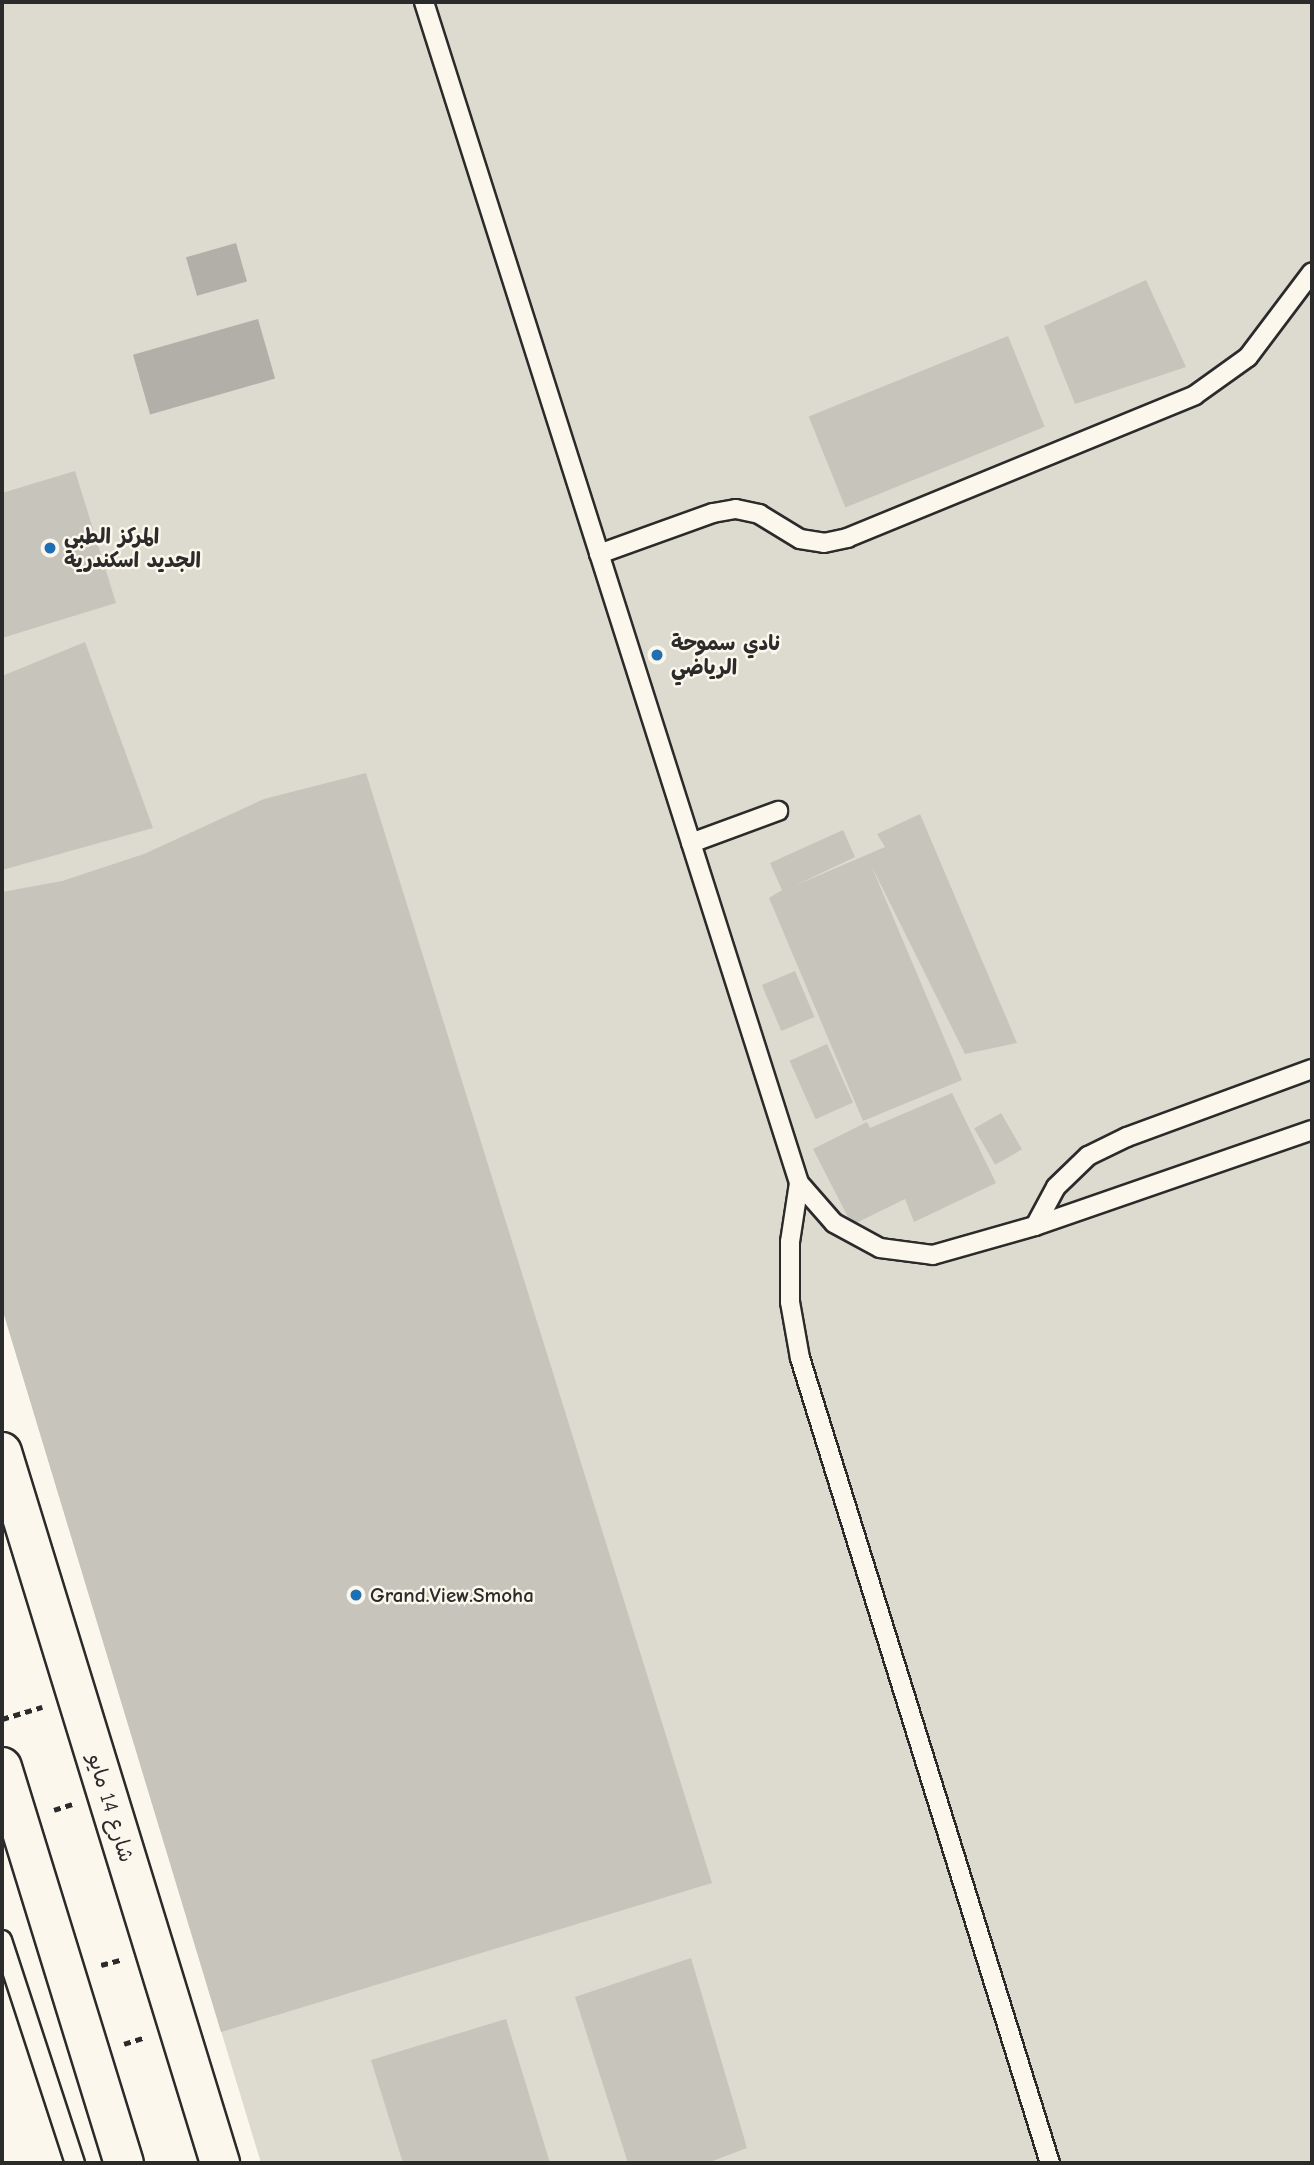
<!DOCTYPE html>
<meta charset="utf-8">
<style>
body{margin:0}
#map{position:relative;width:1314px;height:2165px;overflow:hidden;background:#fbf7ec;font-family:"Comic Neue","Playpen Sans Arabic",sans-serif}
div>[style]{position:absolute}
.green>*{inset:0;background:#dddad0}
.water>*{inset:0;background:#b1afa7;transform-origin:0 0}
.building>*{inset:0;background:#c7c4bc;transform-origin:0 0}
.path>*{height:4.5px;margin-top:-2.25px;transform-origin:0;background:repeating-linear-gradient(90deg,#2b2b2b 0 7px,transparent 0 12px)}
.roads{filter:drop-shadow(2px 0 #2b2b2b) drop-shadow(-2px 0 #2b2b2b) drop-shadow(0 2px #2b2b2b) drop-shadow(0 -2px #2b2b2b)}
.service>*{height:18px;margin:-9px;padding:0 9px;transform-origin:9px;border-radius:9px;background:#fbf7ec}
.primary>*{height:38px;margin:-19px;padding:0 19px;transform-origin:19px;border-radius:19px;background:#fbf7ec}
.dots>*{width:19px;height:19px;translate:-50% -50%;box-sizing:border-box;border:4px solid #fbf7ec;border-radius:50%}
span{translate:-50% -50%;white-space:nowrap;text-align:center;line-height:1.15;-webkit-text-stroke:5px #fbf7ec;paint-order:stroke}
.poi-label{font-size:21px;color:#2b2b2b;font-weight:700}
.left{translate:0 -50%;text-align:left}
.street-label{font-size:21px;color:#2b2b2b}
.frame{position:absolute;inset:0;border:4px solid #2b2b2b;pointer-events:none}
</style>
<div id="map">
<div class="green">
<div style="clip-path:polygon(2px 2px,1312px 2px,1312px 2163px,261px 2163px,2px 1308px)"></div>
</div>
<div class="water">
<div style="left:236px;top:243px;width:40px;height:52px;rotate:74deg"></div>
<div style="left:258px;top:319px;width:62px;height:130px;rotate:74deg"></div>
</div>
<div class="building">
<div style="clip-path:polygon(1146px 280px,1186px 367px,1075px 404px,1044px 326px)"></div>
<div style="left:1008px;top:336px;width:98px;height:215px;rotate:68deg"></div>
<div style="clip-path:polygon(75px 471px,116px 603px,2px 638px,2px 493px)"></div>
<div style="clip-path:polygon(85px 642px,153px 828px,2px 870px,2px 676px)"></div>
<div style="clip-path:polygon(366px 773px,712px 1883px,221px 2032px,2px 1308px,2px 892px,62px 881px,144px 854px,264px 799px)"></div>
<div style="clip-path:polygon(920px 814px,1017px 1043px,965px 1054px,871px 865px,962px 1080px,863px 1121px,769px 898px,782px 890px,770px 863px,843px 830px,855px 857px,794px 886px,885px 847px,877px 834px)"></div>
<div style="left:795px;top:971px;width:50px;height:36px;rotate:67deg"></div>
<div style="left:827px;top:1044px;width:64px;height:41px;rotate:66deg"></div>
<div style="clip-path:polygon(952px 1093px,996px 1183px,914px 1222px,905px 1199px,852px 1225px,813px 1149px,867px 1122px,870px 1128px)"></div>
<div style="left:1001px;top:1113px;width:42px;height:31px;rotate:60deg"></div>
<div style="clip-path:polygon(691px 1958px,747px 2148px,707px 2163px,628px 2163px,575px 1997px)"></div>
<div style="clip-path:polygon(506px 2019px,550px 2163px,403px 2163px,371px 2060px)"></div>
</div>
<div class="path">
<div style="left:2px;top:1719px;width:42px;rotate:-16.7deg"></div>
<div style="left:54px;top:1810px;width:19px;rotate:-18deg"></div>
<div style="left:101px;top:1965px;width:20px;rotate:-15deg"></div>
<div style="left:124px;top:2044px;width:20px;rotate:-18deg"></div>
</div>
<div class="roads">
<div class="service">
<div style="left:424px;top:2px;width:1239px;rotate:72.38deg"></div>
<div style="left:799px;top:1183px;width:60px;rotate:98.7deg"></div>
<div style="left:790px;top:1242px;width:60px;rotate:90deg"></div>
<div style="left:790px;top:1302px;width:57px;rotate:79.9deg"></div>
<div style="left:800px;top:1358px;width:843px;rotate:72.75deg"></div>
<div style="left:599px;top:554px;width:121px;rotate:-19.8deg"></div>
<div style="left:713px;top:513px;width:23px;rotate:-10deg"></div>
<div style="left:736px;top:509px;width:24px;rotate:12deg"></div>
<div style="left:759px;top:514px;width:48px;rotate:31.4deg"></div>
<div style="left:800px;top:539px;width:24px;rotate:9deg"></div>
<div style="left:824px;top:543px;width:24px;rotate:-12deg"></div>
<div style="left:847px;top:538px;width:376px;rotate:-22.3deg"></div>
<div style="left:1195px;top:395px;width:65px;rotate:-35.6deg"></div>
<div style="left:1248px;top:357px;width:106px;rotate:-53deg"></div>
<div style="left:691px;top:843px;width:93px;rotate:-20.2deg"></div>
<div style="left:799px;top:1183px;width:53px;rotate:48.8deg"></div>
<div style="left:834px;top:1223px;width:52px;rotate:28.5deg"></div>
<div style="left:880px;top:1248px;width:53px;rotate:7.5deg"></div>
<div style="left:933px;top:1255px;width:106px;rotate:-15.9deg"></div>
<div style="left:1035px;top:1226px;width:293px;rotate:-19.1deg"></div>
<div style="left:1035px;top:1226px;width:44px;rotate:-61.7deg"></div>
<div style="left:1056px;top:1187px;width:45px;rotate:-44.1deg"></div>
<div style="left:1088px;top:1156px;width:43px;rotate:-26deg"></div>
<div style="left:1127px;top:1137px;width:197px;rotate:-20.2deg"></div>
<div style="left:2px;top:1940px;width:235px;rotate:71.9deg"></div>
</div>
<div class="primary">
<div style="left:2px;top:1452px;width:744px;rotate:72.95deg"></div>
<div style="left:2px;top:1767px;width:414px;rotate:72.9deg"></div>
</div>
</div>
<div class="dots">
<div style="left:50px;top:548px;background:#1f6fb2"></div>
<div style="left:657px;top:655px;background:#1f6fb2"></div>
<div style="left:356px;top:1595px;background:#1f6fb2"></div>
</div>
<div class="poi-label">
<span class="left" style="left:64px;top:548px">المركز الطبى<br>الجديد اسكندرية</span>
<span class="left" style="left:671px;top:655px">نادي سموحة<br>الرياضي</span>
<span class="left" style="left:370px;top:1595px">Grand.View.Smoha</span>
</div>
<div class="street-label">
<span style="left:111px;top:1808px;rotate:73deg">شارع 14 مايو</span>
</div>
<div class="frame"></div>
</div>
